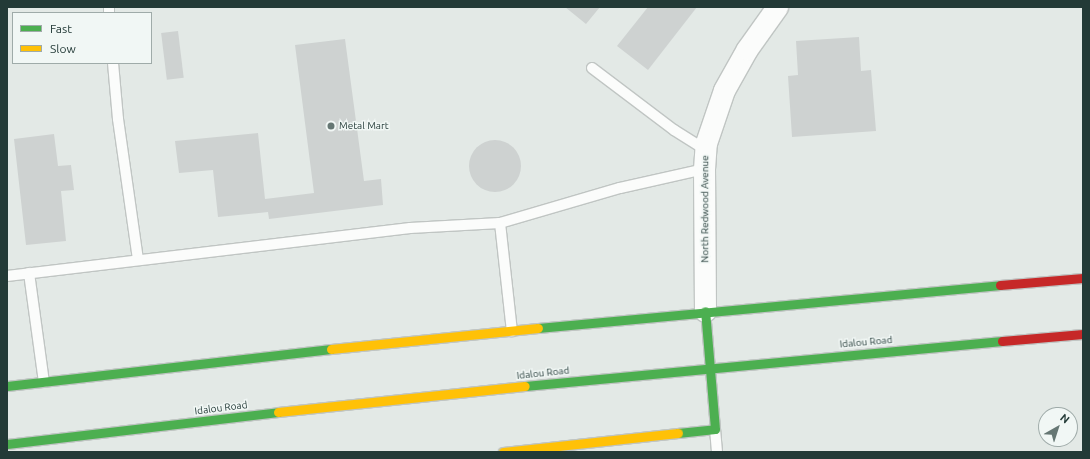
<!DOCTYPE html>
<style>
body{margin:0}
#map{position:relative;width:1090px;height:459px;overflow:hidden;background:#e3e9e6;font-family:Ubuntu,sans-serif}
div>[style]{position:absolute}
.building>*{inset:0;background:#ced2d1;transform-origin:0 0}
.round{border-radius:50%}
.roads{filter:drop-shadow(1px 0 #c0c5c3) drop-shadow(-1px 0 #c0c5c3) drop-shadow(0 1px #c0c5c3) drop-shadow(0 -1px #c0c5c3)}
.lane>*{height:10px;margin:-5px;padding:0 5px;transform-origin:5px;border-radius:5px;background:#fbfcfb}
.street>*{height:21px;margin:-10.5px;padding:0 10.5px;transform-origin:10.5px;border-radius:10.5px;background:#fbfcfb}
.fast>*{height:9px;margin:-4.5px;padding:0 4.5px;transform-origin:4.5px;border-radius:4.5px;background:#4caf50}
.slow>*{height:9px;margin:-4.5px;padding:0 4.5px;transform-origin:4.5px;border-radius:4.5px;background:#ffc107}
.jam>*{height:9px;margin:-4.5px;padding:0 4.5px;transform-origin:4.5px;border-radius:4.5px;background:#c62828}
.dots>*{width:11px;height:11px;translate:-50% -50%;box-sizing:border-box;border:2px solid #f1f7f5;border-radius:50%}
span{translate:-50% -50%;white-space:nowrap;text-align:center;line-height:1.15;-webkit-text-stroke:3px #f1f7f5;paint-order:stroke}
.poi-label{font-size:10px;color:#233a37}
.left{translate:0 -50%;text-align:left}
.street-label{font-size:10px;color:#233a37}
.frame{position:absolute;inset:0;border:8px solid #233a37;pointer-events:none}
.legend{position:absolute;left:12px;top:12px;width:140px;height:52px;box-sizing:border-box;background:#f1f7f5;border:1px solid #9faba9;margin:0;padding:5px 7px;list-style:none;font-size:12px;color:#233a37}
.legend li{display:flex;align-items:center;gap:8px;height:20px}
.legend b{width:20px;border:1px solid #9faba9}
.north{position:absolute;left:1038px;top:407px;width:40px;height:40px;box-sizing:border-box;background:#f1f7f5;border:1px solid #9faba9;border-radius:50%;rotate:39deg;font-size:11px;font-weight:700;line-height:16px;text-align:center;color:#233a37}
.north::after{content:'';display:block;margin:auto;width:14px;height:18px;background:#667774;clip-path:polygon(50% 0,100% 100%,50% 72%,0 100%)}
</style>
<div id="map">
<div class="building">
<div style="clip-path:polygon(565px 7px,600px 7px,586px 24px)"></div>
<div style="clip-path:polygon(648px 7px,697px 7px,648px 70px,617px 46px)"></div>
<div style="left:178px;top:31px;width:47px;height:17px;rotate:83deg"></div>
<div style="clip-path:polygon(859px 37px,861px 71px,871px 70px,876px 131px,792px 137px,788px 76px,798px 75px,796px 41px)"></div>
<div style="clip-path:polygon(345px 39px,364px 181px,381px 179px,383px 205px,269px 219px,268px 212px,218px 217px,213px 170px,179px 173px,175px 141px,258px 133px,265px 199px,314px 193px,295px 45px)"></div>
<div style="clip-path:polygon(54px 134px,58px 166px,71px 165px,74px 190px,61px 191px,66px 241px,26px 245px,14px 139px)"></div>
<div class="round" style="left:469px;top:140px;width:52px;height:52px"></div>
</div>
<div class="roads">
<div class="lane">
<div style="left:109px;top:7px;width:6px;rotate:90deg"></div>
<div style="left:113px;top:63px;width:56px;rotate:84.9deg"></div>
<div style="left:118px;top:119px;width:141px;rotate:81.9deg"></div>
<div style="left:592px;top:68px;width:103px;rotate:37.1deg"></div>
<div style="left:674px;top:130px;width:38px;rotate:32deg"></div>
<div style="left:500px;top:223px;width:125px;rotate:-16.3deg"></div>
<div style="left:620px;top:188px;width:86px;rotate:-12.7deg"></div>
<div style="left:29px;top:273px;width:110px;rotate:82.2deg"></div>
<div style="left:7px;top:276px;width:406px;rotate:-6.8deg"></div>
<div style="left:410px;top:228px;width:90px;rotate:-3.2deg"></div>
<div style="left:500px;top:223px;width:109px;rotate:83.7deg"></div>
<div style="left:715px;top:429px;width:23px;rotate:85deg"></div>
</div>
<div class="street">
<div style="left:705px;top:311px;width:142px;rotate:-90.4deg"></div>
<div style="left:704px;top:169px;width:26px;rotate:-86deg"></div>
<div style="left:706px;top:143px;width:56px;rotate:-71.2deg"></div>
<div style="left:724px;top:90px;width:47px;rotate:-60.7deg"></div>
<div style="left:747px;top:49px;width:52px;rotate:-54.5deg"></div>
</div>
<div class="fast">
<div style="left:538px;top:328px;width:464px;rotate:-5.3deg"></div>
<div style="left:7px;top:386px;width:326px;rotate:-6.5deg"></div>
<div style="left:525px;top:386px;width:479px;rotate:-5.4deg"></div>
<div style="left:678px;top:433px;width:37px;rotate:-6deg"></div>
<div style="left:715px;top:429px;width:118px;rotate:-94.8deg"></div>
<div style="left:7px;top:444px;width:273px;rotate:-6.7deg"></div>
</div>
<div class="slow">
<div style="left:331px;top:349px;width:208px;rotate:-5.8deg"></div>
<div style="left:278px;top:412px;width:248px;rotate:-6deg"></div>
<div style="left:503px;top:452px;width:176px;rotate:-6.2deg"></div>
</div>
<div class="jam">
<div style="left:1000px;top:285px;width:83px;rotate:-4.8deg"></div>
<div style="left:1002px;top:341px;width:81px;rotate:-4.9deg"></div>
</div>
</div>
<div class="dots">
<div style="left:331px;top:126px;background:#667774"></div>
</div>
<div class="poi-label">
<span class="left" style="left:339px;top:126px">Metal Mart</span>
</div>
<div class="street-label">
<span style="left:705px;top:209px;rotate:-90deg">North Redwood Avenue</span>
<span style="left:866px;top:342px;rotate:-5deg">Idalou Road</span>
<span style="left:543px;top:373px;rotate:-6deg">Idalou Road</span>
<span style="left:221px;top:408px;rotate:-7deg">Idalou Road</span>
</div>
<div class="frame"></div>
<ul class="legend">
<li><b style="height:5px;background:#4caf50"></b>Fast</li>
<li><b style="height:5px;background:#ffc107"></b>Slow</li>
</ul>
<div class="north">N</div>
</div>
